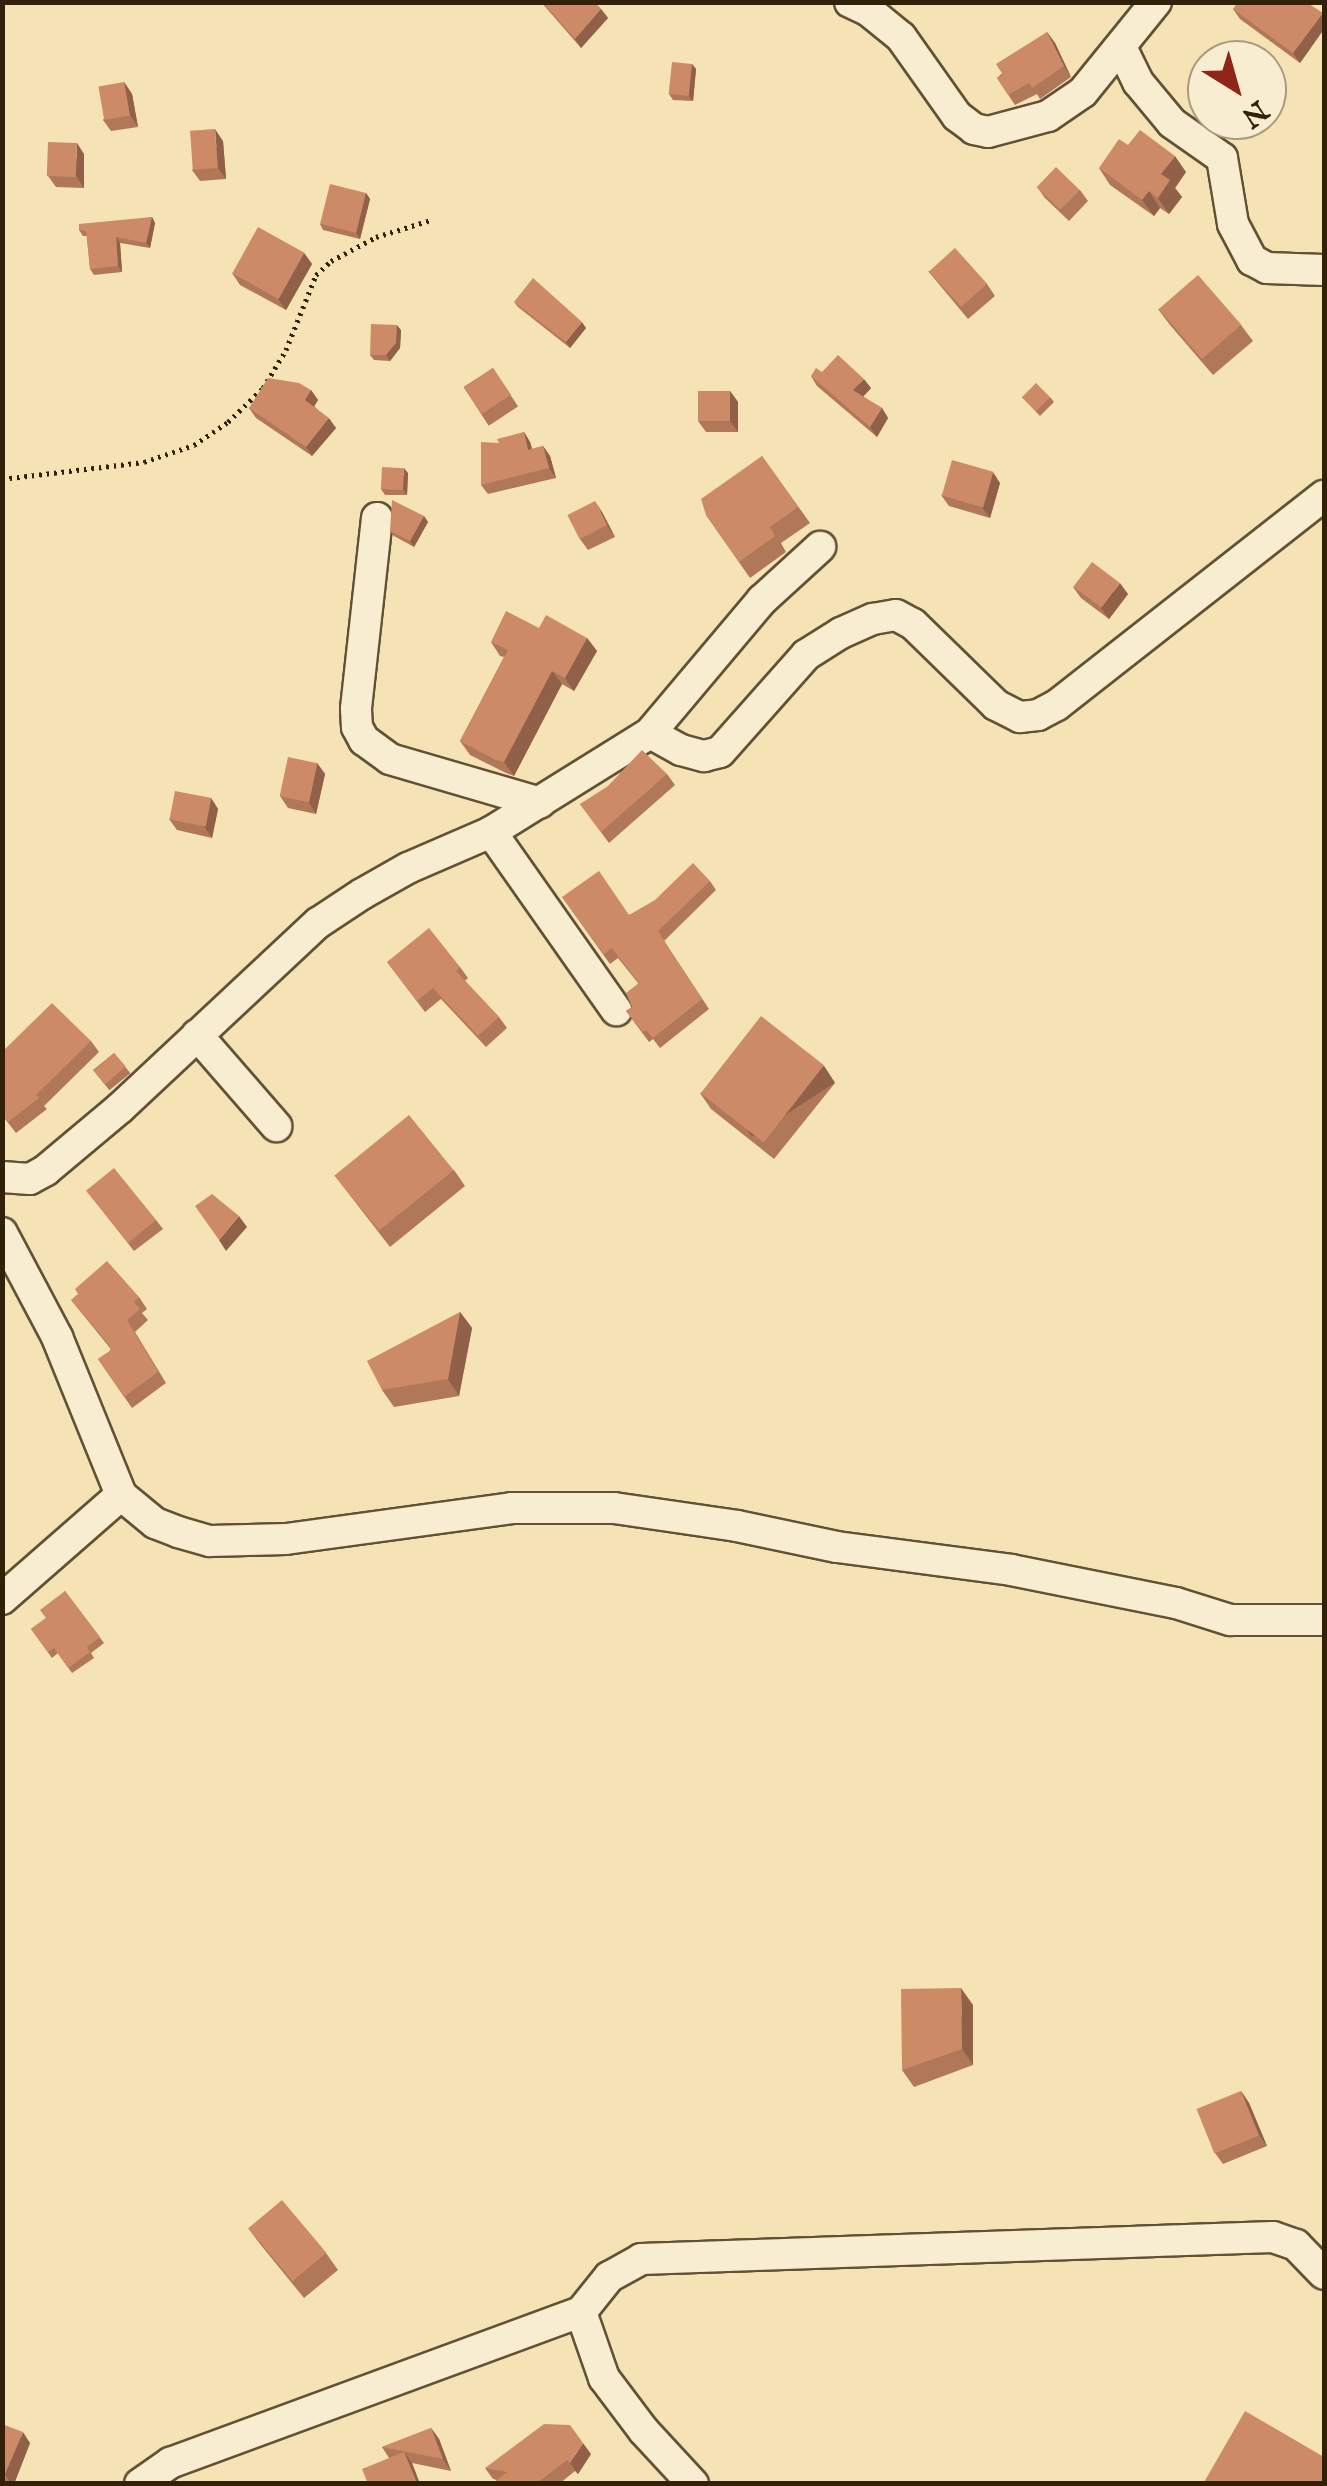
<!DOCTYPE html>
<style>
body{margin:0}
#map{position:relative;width:1327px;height:2486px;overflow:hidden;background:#f5e3b6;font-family:"IM FELL English",serif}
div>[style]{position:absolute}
.path>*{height:5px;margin-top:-2.5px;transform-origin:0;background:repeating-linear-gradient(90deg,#312108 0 2.5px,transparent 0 7.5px)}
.roads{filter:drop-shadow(2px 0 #625234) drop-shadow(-2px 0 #625234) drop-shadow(0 2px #625234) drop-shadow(0 -2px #625234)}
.minor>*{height:30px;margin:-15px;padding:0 15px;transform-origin:15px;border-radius:15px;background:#f8edd0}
.wall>*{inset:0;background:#b07759;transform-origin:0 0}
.shaded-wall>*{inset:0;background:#906148;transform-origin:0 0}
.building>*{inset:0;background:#cd8a67;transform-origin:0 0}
span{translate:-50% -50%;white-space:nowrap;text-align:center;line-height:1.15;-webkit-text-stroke:8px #f8edd0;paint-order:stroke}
.frame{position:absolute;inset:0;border:5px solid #312108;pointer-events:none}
.north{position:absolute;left:1187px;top:40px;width:100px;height:100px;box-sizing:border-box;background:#f8edd0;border:2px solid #a89b80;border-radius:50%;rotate:143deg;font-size:28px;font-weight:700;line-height:40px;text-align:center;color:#312108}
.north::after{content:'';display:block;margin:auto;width:35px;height:45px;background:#8f2418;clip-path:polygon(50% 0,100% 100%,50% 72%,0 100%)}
</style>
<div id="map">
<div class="path">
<div style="left:2px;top:479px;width:143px;rotate:-6.8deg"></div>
<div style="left:144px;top:462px;width:53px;rotate:-18.8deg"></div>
<div style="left:194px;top:445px;width:41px;rotate:-34.1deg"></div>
<div style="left:228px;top:422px;width:49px;rotate:-44.2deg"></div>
<div style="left:263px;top:388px;width:44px;rotate:-58.8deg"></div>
<div style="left:286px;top:350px;width:81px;rotate:-68.2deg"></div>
<div style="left:316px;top:275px;width:21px;rotate:-43deg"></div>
<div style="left:331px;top:261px;width:51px;rotate:-28.1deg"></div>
<div style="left:376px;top:237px;width:58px;rotate:-17.2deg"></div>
</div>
<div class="roads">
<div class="minor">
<div style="left:850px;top:2px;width:21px;rotate:25deg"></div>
<div style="left:869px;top:11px;width:41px;rotate:39.1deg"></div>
<div style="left:901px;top:37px;width:97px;rotate:54.7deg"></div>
<div style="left:957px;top:116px;width:21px;rotate:37deg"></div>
<div style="left:974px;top:129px;width:14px;rotate:12deg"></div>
<div style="left:988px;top:132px;width:62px;rotate:-14.9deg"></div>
<div style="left:1048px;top:116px;width:42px;rotate:-34.4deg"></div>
<div style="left:1083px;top:92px;width:116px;rotate:-51deg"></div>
<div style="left:1121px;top:47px;width:39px;rotate:64deg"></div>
<div style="left:1138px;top:82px;width:53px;rotate:50.3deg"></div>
<div style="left:1172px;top:123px;width:61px;rotate:35deg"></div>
<div style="left:1222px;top:158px;width:67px;rotate:80.5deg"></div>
<div style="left:1233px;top:224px;width:41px;rotate:62.2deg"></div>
<div style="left:1252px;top:260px;width:17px;rotate:28deg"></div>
<div style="left:1267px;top:268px;width:57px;rotate:2deg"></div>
<div style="left:377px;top:518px;width:192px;rotate:96.3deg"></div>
<div style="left:356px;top:709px;width:18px;rotate:87deg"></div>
<div style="left:357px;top:727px;width:15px;rotate:62deg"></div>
<div style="left:364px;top:740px;width:32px;rotate:36deg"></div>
<div style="left:390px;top:759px;width:156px;rotate:16.3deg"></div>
<div style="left:650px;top:733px;width:174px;rotate:-49.9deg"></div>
<div style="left:762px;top:600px;width:79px;rotate:-42.4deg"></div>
<div style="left:491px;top:832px;width:218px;rotate:54.9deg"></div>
<div style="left:197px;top:1035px;width:121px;rotate:49deg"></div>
<div style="left:2px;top:1177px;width:28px;rotate:4deg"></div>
<div style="left:30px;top:1179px;width:18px;rotate:-29deg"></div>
<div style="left:46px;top:1170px;width:97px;rotate:-40deg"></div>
<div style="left:120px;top:1108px;width:271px;rotate:-43.1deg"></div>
<div style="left:318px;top:923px;width:53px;rotate:-33.4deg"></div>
<div style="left:362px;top:894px;width:53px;rotate:-29.5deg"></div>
<div style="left:408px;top:868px;width:90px;rotate:-23.4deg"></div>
<div style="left:491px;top:832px;width:187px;rotate:-31.9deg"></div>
<div style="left:650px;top:733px;width:35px;rotate:29deg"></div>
<div style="left:681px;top:750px;width:24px;rotate:15deg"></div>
<div style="left:704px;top:756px;width:16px;rotate:-14deg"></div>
<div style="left:720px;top:752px;width:130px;rotate:-48.4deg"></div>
<div style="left:806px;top:655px;width:41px;rotate:-32.2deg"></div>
<div style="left:841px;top:633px;width:35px;rotate:-24deg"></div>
<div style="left:873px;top:619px;width:23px;rotate:-10deg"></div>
<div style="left:896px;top:615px;width:19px;rotate:28deg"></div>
<div style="left:913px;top:624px;width:116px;rotate:44.3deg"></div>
<div style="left:996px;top:705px;width:27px;rotate:27deg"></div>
<div style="left:1020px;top:717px;width:18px;rotate:-6deg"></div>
<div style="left:1038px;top:715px;width:21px;rotate:-28deg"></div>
<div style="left:1057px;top:705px;width:339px;rotate:-38.1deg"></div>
<div style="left:2px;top:1233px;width:118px;rotate:62.1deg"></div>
<div style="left:57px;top:1337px;width:170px;rotate:67.9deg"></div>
<div style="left:121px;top:1495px;width:44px;rotate:39.5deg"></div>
<div style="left:155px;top:1523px;width:25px;rotate:21deg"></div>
<div style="left:178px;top:1532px;width:33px;rotate:16deg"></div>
<div style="left:210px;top:1541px;width:76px;rotate:-1.5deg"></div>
<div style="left:286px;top:1539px;width:228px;rotate:-7.8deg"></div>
<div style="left:512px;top:1508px;width:102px"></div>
<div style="left:614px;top:1508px;width:124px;rotate:8.3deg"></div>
<div style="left:737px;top:1526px;width:102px;rotate:11.9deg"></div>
<div style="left:837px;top:1547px;width:176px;rotate:7.5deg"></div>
<div style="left:1011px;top:1570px;width:168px;rotate:11.3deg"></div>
<div style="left:1176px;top:1603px;width:57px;rotate:17.5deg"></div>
<div style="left:1230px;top:1620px;width:94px"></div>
<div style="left:2px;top:1599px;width:158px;rotate:-41.2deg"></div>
<div style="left:581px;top:2312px;width:45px;rotate:-51.3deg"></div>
<div style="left:609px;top:2277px;width:37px;rotate:-29deg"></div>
<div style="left:641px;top:2259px;width:632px;rotate:-1.99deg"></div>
<div style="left:1273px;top:2237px;width:24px;rotate:19deg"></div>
<div style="left:1296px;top:2245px;width:40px;rotate:46deg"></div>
<div style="left:140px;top:2484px;width:37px;rotate:-35deg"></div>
<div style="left:170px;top:2463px;width:438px;rotate:-20.2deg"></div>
<div style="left:581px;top:2312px;width:70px;rotate:70.8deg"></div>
<div style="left:604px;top:2378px;width:66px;rotate:53deg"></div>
<div style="left:644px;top:2431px;width:72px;rotate:47.2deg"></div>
</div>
</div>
<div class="wall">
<div style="clip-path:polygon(541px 2px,594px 2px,601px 9px,608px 18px,581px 48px)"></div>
<div style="clip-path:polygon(1233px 9px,1324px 16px,1324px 29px,1300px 63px,1240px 19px)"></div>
<div style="clip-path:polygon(1047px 32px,1055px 43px,1071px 77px,1040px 99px,1037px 94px,1015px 105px,997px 78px)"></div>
<div style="clip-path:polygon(692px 64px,696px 69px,693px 101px,673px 100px,669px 94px)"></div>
<div style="clip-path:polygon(124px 82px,132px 94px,138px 127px,111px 131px,103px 120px)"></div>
<div style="clip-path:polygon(223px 141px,226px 179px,200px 181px,192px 170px)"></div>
<div style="clip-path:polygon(1128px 145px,1186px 172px,1175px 188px,1182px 197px,1169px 214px,1160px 208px,1154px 216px,1110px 185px,1099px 168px)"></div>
<div style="clip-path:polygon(84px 154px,84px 188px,56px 187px,48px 176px)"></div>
<div style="clip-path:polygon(1037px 187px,1080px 190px,1088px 201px,1069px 221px,1045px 198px)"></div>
<div style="clip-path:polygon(366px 193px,370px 199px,360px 239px,323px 230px,320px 224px)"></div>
<div style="clip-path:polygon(152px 217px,155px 223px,150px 248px,120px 243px,122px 272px,94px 275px,90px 269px,87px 236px,83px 236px,79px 230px)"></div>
<div style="clip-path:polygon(304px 253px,312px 264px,286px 310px,240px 285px,232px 273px)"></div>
<div style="clip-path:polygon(928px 271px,987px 284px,995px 296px,968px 319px)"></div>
<div style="clip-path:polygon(514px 302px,586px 328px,570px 348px,518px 307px)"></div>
<div style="clip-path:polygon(1158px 309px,1241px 325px,1253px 341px,1213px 375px,1170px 325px)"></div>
<div style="clip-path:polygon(401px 330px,400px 348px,390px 361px,374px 360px,370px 355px)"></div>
<div style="left:493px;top:368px;width:46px;height:35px;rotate:57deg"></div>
<div style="clip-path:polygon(822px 372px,871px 388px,863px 397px,882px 408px,888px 418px,877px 437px,817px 386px,811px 376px)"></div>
<div style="clip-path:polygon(311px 390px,318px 400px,314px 406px,336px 428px,312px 456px,256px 418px,249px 408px)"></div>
<div style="clip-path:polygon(730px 391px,738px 402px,738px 432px,706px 432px,698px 421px)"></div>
<div style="clip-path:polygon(1022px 397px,1050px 397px,1054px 402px,1040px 416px)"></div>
<div style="clip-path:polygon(524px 432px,530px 442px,532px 449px,543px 446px,550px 456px,556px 478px,488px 494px,481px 485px,499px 443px)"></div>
<div style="clip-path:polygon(762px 456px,810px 523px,781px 543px,786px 552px,750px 578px,706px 515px)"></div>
<div style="clip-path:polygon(408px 473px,407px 495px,385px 495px,381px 489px)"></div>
<div style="clip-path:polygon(1000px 483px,990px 518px,949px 506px,941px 495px)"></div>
<div style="clip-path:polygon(602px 512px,615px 537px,588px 550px,580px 539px)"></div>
<div style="clip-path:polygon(424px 516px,428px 522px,414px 547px,394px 536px,390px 531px)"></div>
<div style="clip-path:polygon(1073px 587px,1128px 594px,1109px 619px,1081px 598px)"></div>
<div style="clip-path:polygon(539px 628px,587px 638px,597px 651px,574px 691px,562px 684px,514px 776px,506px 773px,470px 755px,460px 741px,504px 657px,500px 656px,491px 642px)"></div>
<div style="clip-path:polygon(317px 763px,325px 774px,316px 814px,288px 808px,280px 796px)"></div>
<div style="clip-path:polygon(667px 774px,675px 785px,609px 843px,580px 804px)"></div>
<div style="clip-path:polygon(211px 798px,218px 809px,212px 838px,177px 830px,169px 819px)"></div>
<div style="clip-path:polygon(710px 881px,716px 890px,664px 941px,709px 1009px,660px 1048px,653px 1039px,649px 1042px,626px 1011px,632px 1007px,638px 983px,618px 958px,610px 964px,562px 897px,629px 915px)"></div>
<div style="clip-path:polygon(387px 962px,460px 967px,468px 978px,465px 981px,499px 1017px,507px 1028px,486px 1047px,441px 999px,425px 1012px)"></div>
<div style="clip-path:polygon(91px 1041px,99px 1052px,44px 1106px,47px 1109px,16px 1133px,2px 1115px,3px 1051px)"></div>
<div style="left:114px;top:1053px;width:26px;height:27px;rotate:51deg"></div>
<div style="clip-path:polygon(824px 1066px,835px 1083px,774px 1159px,711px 1109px,700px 1093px)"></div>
<div style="clip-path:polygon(454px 1170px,465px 1186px,390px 1247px,335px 1176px)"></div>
<div style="clip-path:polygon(86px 1190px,156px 1220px,163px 1229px,134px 1251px)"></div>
<div style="clip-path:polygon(139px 1297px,147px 1309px,142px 1313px,148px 1320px,135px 1332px,166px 1383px,132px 1408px,98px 1359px,110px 1351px,110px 1348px,71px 1300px)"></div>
<div style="clip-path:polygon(460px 1312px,472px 1328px,459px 1396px,394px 1407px,382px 1390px)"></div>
<div style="clip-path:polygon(65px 1591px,104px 1643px,91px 1653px,94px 1658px,72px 1673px,58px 1653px,52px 1658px,31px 1629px,46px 1618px)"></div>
<div style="clip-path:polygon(973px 2005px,973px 2065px,914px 2087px,902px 2070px)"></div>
<div style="clip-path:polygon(1241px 2091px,1249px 2103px,1267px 2146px,1223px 2164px,1215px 2153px)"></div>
<div style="clip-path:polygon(248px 2228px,326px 2253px,338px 2270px,304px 2298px,260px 2244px)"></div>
<div style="clip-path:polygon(2px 2424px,30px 2443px,14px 2484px,2px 2481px)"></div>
<div style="clip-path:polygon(431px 2428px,439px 2439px,451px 2471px,412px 2463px,420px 2484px,368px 2484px,389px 2458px,382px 2447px)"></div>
<div style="clip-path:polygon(591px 2454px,578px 2474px,575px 2471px,559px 2484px,492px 2484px,497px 2480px,493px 2479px,485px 2468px)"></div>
</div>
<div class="shaded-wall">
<div style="clip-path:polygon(601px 9px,608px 18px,581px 48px,575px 39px)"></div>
<div style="clip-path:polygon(1323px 13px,1324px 16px,1324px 29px,1300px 63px,1293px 53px)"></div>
<div style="clip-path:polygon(1047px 32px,1055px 43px,1071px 77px,1064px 66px)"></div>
<div style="clip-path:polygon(692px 64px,696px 69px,693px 101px,689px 96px)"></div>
<div style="clip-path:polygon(124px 82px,132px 94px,138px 127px,130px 115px)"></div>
<div style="clip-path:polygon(215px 129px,223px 141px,226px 179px,218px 168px)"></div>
<div style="clip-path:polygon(77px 143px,84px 154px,84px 188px,76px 176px)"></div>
<div style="clip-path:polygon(1175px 156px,1186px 172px,1175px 188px,1182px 197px,1169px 214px,1158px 198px,1161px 174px)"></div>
<div style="clip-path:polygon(1149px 191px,1160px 208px,1154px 216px,1142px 200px)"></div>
<div style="clip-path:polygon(366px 193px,370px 199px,360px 239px,356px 233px)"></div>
<div style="clip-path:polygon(152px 217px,155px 223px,150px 248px,146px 243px)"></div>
<div style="clip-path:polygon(116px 237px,120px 243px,122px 272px,118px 266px)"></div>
<div style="clip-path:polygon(304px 253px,312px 264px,286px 310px,278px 299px)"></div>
<div style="clip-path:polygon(582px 322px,586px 328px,570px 348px,566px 342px)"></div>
<div style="clip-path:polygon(397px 325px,401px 330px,400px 348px,390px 361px,386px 355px)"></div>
<div style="clip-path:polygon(864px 379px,871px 388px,860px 400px,853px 390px)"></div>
<div style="clip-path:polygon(311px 390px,318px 400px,312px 410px,305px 400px)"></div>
<div style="clip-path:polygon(730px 391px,738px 402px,738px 432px,730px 421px)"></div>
<div style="clip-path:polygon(882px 408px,888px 418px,877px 437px,870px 427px)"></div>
<div style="clip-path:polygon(329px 418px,336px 428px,312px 456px,306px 447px)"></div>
<div style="clip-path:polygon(524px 432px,530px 442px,535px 459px,528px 450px)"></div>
<div style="clip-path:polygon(543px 446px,550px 456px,556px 478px,549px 468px)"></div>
<div style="clip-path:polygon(404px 468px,408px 473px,407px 495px,403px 489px)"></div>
<div style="clip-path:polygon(993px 472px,1000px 483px,990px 518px,982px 507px)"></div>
<div style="clip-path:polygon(595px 501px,602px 512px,615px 537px,607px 525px)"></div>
<div style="clip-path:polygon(424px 516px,428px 522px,414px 547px,410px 541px)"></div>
<div style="clip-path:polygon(1120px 583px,1128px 594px,1109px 619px,1101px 608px)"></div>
<div style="clip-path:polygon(587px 638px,597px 651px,574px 691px,565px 678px)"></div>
<div style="clip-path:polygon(552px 671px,562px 684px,514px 776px,504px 762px)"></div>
<div style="clip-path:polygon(317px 763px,325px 774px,316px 814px,309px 803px)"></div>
<div style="clip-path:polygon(211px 798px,218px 809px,212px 838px,204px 826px)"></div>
<div style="left:824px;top:1066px;width:20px;height:99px;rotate:57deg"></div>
<div style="clip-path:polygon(239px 1216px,247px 1227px,226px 1251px,219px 1240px)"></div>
<div style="clip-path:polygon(460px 1312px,472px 1328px,459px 1396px,448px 1379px)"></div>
<div style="clip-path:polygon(961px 1988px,973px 2005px,973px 2065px,962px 2049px)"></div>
<div style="clip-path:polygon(1241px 2091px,1249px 2103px,1267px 2146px,1259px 2135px)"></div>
<div style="clip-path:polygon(431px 2428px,439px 2439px,451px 2471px,443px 2459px)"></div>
<div style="clip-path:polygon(23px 2432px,30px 2443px,14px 2484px,11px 2484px,5px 2474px)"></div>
<div style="clip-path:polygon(583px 2443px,591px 2454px,578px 2474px,570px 2463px)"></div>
<div style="clip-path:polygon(404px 2452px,412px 2463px,420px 2484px,417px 2483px)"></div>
</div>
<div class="building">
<div style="clip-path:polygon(542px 2px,594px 2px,601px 9px,575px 39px)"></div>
<div style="clip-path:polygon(1238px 2px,1306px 2px,1323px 13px,1293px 53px,1233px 9px)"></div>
<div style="clip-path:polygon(1047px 32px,1064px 66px,1032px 88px,1029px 83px,1008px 95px,997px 78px,1003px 75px,996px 64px)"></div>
<div style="left:672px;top:62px;width:20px;height:32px;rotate:6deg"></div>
<div style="left:124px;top:82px;width:34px;height:26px;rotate:80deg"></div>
<div style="left:215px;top:129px;width:39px;height:25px;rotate:86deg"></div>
<div style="clip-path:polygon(1140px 130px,1175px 156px,1161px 174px,1170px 180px,1158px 198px,1149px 191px,1142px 200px,1099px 168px,1119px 139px,1128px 145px)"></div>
<div style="left:48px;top:142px;width:29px;height:34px;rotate:2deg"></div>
<div style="left:1056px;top:167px;width:33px;height:28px;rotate:44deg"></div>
<div style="left:330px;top:184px;width:37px;height:41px;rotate:14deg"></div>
<div style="clip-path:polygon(152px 217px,146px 243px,116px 237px,118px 266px,90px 269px,86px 231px,79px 230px,79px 224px)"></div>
<div style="left:258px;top:227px;width:53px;height:53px;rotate:29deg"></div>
<div style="left:955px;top:248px;width:48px;height:35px;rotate:48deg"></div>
<div style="left:1198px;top:275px;width:66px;height:52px;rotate:49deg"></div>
<div style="clip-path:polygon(533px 278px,582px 322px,566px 342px,514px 302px)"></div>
<div style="clip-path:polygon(371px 324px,397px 325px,396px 343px,386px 355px,370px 355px)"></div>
<div style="clip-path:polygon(838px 355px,864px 379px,853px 390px,882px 408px,870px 427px,811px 376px,816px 368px,822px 372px)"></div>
<div style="left:493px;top:368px;width:32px;height:35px;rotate:56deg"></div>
<div style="clip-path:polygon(268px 378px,299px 383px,311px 390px,305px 400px,329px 418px,306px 447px,249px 408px)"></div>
<div style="left:1036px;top:383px;width:20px;height:20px;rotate:45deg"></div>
<div style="left:698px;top:391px;width:32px;height:30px"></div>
<div style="clip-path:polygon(524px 432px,528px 450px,543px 446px,549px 468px,481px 485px,481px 442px,499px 443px,497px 439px)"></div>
<div style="clip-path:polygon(762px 456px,798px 507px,770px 527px,775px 536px,739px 562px,706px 515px,701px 499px)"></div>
<div style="left:952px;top:460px;width:43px;height:37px;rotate:16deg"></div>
<div style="left:382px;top:467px;width:22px;height:22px;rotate:3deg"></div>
<div style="clip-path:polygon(392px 500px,424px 516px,410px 541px,390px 531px)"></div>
<div style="left:595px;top:501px;width:27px;height:31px;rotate:63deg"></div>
<div style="left:1092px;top:562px;width:35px;height:31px;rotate:37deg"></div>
<div style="clip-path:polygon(506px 611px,539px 628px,546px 615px,587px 638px,565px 678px,552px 671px,504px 762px,496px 760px,460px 741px,508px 650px,491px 642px)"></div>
<div style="clip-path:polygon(642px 750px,667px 774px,601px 832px,580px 804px,608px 786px)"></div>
<div style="left:288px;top:757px;width:30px;height:40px;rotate:12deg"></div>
<div style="left:175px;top:791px;width:37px;height:29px;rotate:11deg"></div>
<div style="clip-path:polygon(693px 863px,710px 881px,658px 931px,702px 999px,653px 1038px,646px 1030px,643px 1032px,626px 1011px,632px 1007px,626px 993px,639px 983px,612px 948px,604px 954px,562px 897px,599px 871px,629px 915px,655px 900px)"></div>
<div style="clip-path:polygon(429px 928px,460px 967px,456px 971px,499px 1017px,478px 1036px,433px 988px,417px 1001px,387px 962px)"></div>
<div style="clip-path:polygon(52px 1003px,91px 1041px,36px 1095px,39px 1098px,8px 1122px,2px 1114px,2px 1050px,3px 1051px)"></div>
<div style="left:761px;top:1016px;width:80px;height:98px;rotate:38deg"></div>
<div style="left:114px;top:1053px;width:18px;height:27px;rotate:49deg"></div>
<div style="left:409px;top:1115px;width:71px;height:96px;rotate:51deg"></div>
<div style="left:114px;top:1168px;width:67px;height:36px;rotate:51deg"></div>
<div style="clip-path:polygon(212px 1194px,239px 1216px,219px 1240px,195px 1206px)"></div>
<div style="clip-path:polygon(107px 1261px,139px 1297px,134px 1302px,140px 1309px,127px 1320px,158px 1372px,124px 1397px,98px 1359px,110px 1351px,110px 1346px,71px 1300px,78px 1294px,75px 1289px)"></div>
<div style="clip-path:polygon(460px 1312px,448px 1379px,382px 1390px,367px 1361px)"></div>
<div style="clip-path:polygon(65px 1591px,100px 1637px,87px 1647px,90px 1652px,68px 1668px,54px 1648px,48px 1652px,31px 1629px,46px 1618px,40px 1610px)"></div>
<div style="clip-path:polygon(961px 1988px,962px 2049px,902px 2070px,901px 1989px)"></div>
<div style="left:1241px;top:2091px;width:48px;height:48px;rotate:68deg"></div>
<div style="left:282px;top:2200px;width:69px;height:44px;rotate:50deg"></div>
<div style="clip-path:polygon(1245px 2411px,1324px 2457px,1324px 2484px,1203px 2484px)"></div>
<div style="clip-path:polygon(2px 2424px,23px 2432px,5px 2474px,2px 2473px)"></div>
<div style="clip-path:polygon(544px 2424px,570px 2425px,583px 2443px,570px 2463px,567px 2460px,536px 2484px,492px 2484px,507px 2472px,485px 2468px)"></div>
<div style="clip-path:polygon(431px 2428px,443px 2459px,382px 2447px)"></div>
<div style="clip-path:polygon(404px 2452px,417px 2483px,368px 2484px,362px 2469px)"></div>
</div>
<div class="frame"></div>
<div class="north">N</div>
</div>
